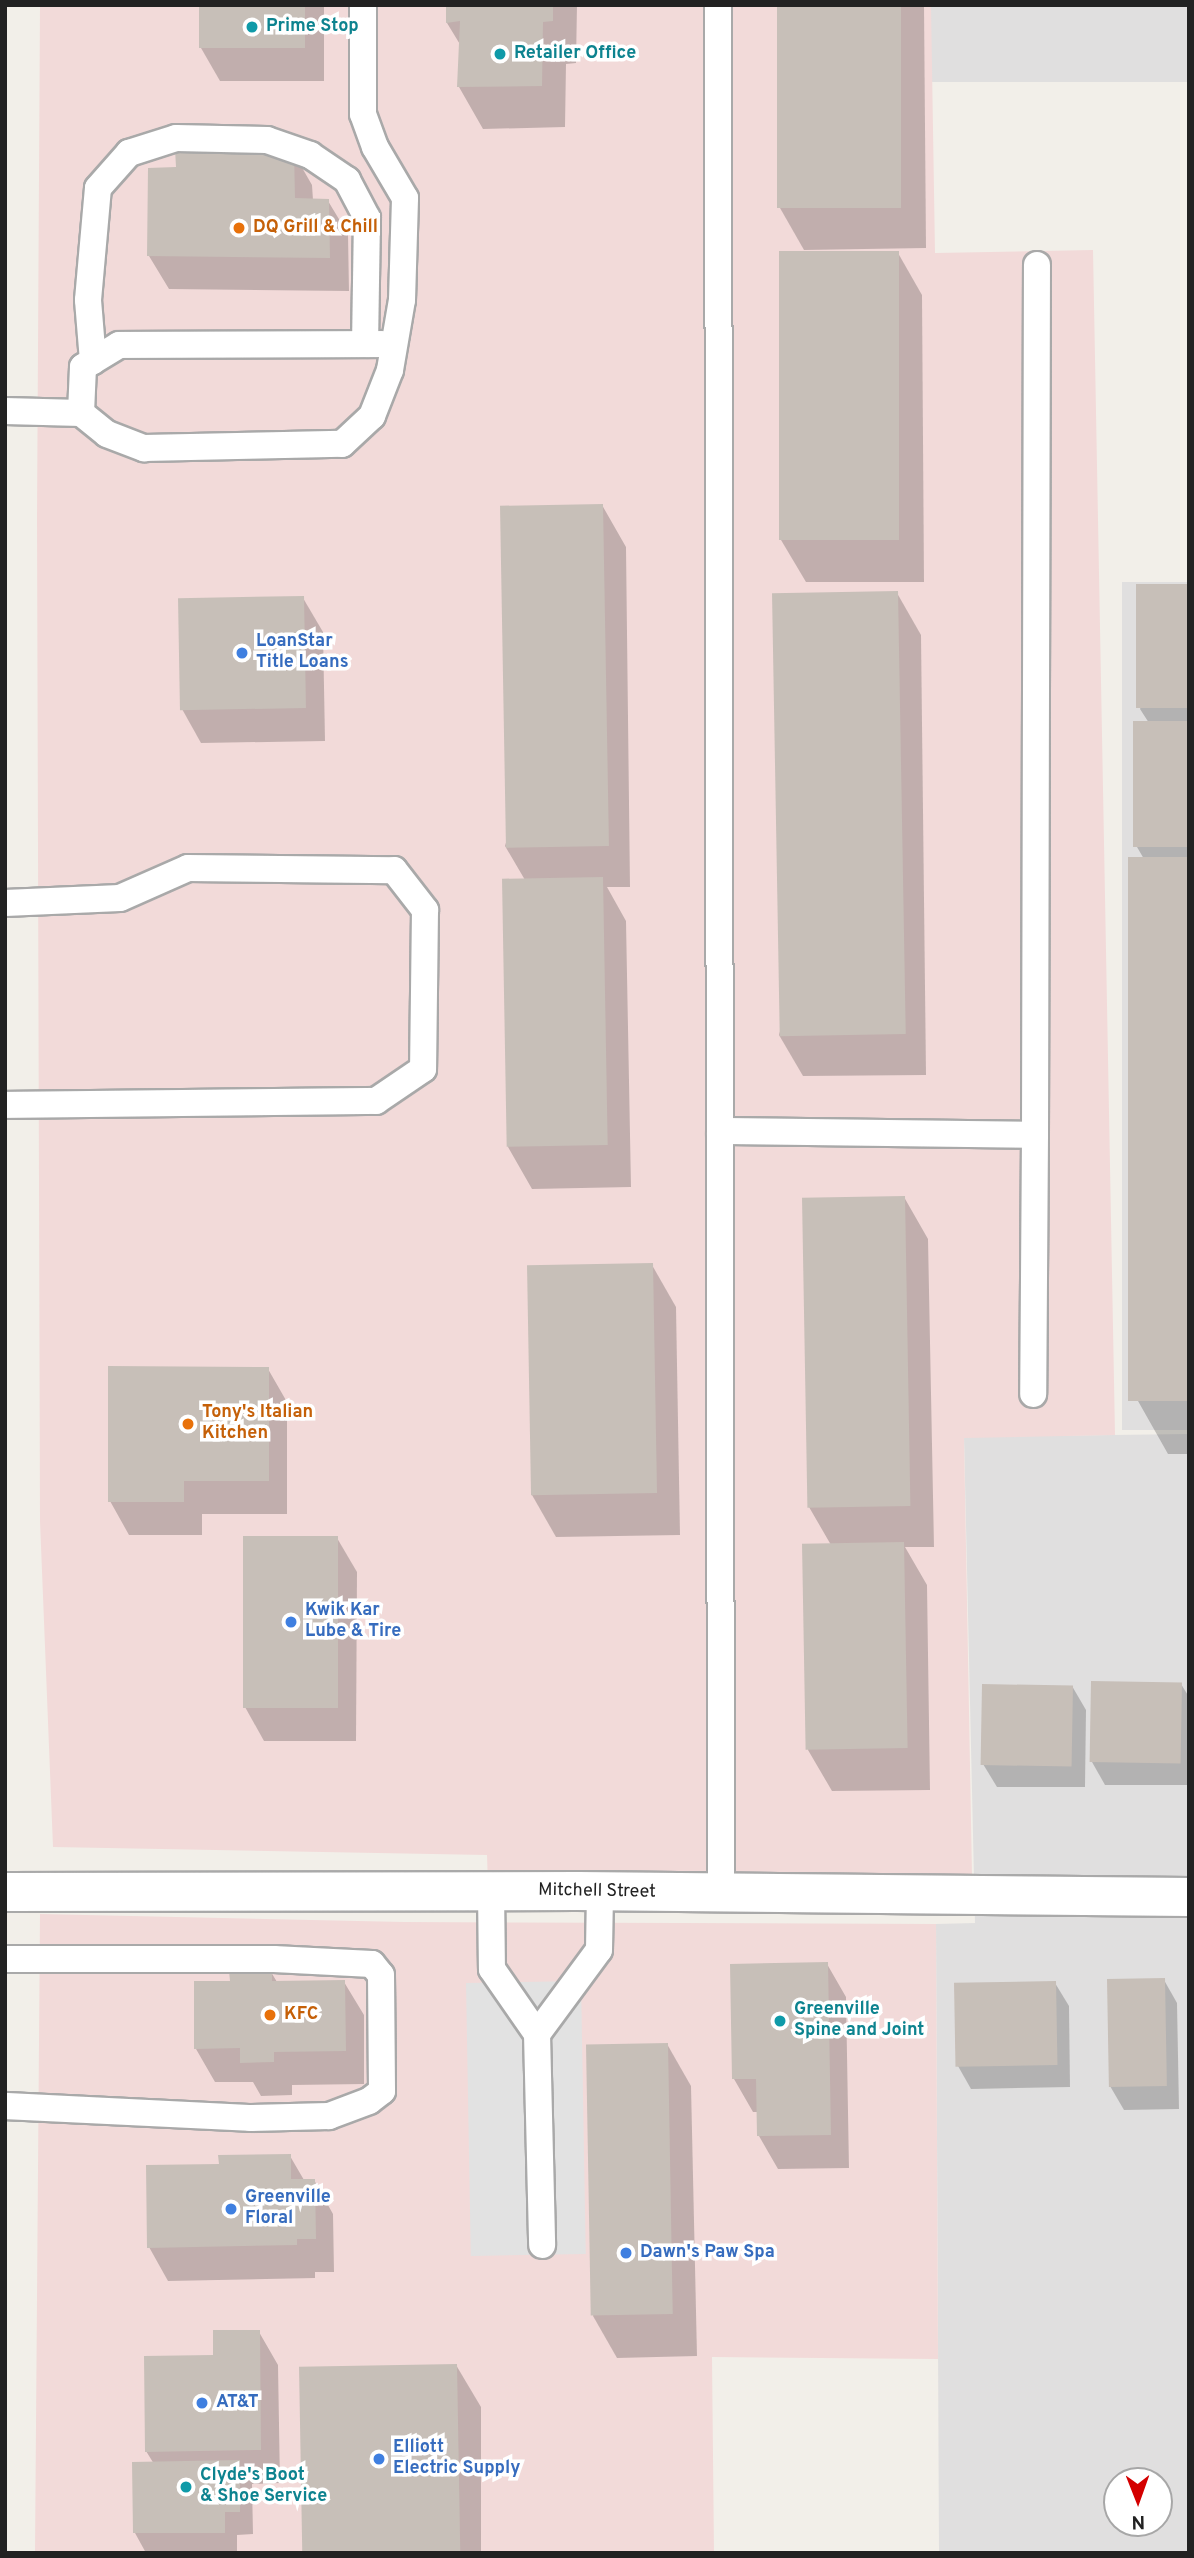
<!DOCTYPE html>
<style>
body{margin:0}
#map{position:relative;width:1194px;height:2558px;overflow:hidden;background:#f2efe9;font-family:Overpass,sans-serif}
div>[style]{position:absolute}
.residential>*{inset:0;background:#e0dfdf;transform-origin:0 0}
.commercial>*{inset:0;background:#f2dad9}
.parking>*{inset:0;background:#e2e2e2;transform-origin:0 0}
.shadow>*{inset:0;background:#0003}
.building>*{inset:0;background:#c7bfb8;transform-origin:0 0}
.roads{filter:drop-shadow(2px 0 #a9a9a9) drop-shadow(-2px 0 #a9a9a9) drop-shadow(0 2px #a9a9a9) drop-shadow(0 -2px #a9a9a9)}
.service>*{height:26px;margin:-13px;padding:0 13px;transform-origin:13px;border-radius:13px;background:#fff}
.minor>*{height:38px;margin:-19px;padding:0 19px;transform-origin:19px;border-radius:19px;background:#fff}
.dots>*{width:19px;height:19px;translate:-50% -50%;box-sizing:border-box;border:4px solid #fff;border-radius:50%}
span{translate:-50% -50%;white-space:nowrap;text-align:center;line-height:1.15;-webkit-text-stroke:7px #fff;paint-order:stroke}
.culture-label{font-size:18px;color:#0d838f;font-weight:700}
.left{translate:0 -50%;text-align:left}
.food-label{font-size:18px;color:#c56008;font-weight:700}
.shop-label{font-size:18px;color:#366cbe;font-weight:700}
.street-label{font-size:18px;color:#222}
.frame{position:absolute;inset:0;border:7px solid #222;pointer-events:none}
.north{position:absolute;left:1103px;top:2467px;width:70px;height:70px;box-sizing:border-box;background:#fff;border:2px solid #a7a7a7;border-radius:50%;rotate:179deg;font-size:19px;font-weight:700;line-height:28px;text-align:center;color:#222}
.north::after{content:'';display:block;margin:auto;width:24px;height:32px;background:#d40000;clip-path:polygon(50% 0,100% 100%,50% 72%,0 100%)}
</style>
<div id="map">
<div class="residential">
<div style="left:931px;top:5px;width:258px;height:77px"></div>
<div style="left:1122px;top:582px;width:67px;height:848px"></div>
<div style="clip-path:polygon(evenodd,1189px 1434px,1189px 2553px,939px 2553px,936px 1924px,975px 1923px,964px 1437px,1189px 1434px,1117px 2481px,1159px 2481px,1159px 2523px,1117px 2523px,1117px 2481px)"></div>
</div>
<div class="commercial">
<div style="clip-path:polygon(40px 5px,931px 5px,935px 253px,1093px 250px,1115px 1435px,964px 1438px,972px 1875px,488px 1885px,487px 1855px,53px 1847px,40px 1521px,37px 518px)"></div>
<div style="clip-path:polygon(40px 1914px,404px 1922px,936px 1924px,938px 2359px,712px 2357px,714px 2553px,35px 2553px)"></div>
</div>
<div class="parking">
<div style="left:581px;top:1981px;width:273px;height:115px;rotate:89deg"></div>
</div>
<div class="shadow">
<div style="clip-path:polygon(201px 5px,324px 5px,324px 81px,220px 81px,201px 48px)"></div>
<div style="clip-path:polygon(448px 5px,577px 5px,576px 63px,566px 64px,565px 127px,483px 129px,459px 87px,461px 46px,447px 23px)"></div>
<div style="clip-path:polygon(779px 5px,924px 5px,926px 248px,804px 250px,780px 208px)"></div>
<div style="clip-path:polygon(293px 152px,312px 185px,313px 200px,328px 201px,348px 234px,349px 291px,169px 289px,149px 256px,178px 169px)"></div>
<div style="clip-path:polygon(898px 253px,922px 295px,924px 582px,806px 582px,781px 540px)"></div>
<div style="clip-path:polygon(602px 505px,626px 547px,630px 887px,607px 887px,626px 921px,631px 1187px,532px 1189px,508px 1147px,525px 880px,505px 846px)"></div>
<div style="clip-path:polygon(1189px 586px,1189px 1454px,1168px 1454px,1138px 1401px,1144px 859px,1137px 847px,1149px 723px,1140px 709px)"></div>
<div style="clip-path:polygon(897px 593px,921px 635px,926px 1075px,803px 1076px,779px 1035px)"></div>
<div style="clip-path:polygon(303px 598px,323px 632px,325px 741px,201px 743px,182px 709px)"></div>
<div style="clip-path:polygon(904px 1197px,928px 1239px,934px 1547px,905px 1547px,927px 1585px,930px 1790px,832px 1791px,808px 1750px,831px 1545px,809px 1507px)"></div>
<div style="clip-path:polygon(652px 1265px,676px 1307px,680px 1535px,556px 1537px,532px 1495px)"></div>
<div style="clip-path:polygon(268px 1369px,287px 1402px,287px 1514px,202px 1514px,202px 1535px,129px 1535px,110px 1501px)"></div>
<div style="clip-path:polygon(337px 1538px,357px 1572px,356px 1741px,264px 1741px,245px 1707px)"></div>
<div style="clip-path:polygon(1181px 1684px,1189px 1697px,1189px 1785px,1105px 1785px,1092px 1762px)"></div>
<div style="clip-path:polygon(1072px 1686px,1086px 1710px,1085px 1787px,997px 1787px,983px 1764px)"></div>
<div style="clip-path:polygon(827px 1964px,846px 1997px,849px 2168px,778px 2169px,759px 2136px,758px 2112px,753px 2112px,734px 2079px)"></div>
<div style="clip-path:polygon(271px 1972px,277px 1982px,344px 1982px,364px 2015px,364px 2084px,292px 2085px,292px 2095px,261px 2096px,253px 2082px,215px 2082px,196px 2049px,231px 1982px)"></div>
<div style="clip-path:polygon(1164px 1980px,1177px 2003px,1179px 2109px,1124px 2110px,1110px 2086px)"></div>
<div style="clip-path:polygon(1055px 1983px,1069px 2006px,1070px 2087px,971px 2089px,958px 2066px)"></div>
<div style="clip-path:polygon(667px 2044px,691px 2086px,697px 2356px,617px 2358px,593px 2316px)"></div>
<div style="clip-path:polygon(290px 2156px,304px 2180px,314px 2180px,333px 2214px,334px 2272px,315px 2272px,315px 2278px,168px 2281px,149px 2247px,220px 2166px)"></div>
<div style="clip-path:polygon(259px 2332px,278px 2365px,280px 2483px,252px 2484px,253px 2534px,237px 2535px,237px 2553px,146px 2553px,135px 2533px,154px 2464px,146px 2451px,215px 2357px)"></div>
<div style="clip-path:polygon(456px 2365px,481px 2407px,481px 2553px,301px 2553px)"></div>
</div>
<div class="building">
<div style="left:199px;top:5px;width:106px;height:43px"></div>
<div style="clip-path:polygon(446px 5px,553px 5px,553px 21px,543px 22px,542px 86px,457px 87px,460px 21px,446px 23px)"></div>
<div style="left:777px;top:5px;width:124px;height:203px"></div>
<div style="clip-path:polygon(175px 149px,294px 150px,295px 198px,329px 199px,330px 258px,147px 256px,148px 168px,176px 167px)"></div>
<div style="left:899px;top:251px;width:289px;height:120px;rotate:90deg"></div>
<div style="left:603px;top:504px;width:342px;height:103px;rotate:89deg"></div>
<div style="left:1189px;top:584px;width:124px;height:53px;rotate:90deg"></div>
<div style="left:898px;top:591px;width:443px;height:126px;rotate:89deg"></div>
<div style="left:304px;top:596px;width:112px;height:126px;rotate:89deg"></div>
<div style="left:1189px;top:721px;width:126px;height:56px;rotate:90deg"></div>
<div style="left:1128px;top:857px;width:61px;height:544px"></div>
<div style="left:603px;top:877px;width:268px;height:101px;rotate:89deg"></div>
<div style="left:905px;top:1196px;width:310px;height:103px;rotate:89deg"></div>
<div style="left:653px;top:1263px;width:230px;height:126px;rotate:89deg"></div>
<div style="clip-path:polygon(108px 1366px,269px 1367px,269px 1481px,184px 1481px,184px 1502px,108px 1502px)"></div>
<div style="left:243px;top:1536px;width:95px;height:172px"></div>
<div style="left:904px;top:1542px;width:206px;height:102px;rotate:89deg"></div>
<div style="left:1091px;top:1681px;width:91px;height:81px;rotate:1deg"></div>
<div style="left:982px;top:1684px;width:91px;height:81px;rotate:1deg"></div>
<div style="clip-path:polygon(828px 1962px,831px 2135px,757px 2136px,756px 2079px,732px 2079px,730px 1964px)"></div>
<div style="clip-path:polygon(272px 1970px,272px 1981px,345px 1980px,346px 2051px,274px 2052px,274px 2062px,240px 2063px,240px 2048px,194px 2049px,194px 1981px,230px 1981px,229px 1971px)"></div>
<div style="left:1165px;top:1978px;width:108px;height:58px;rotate:89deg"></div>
<div style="left:1056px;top:1981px;width:84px;height:102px;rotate:89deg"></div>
<div style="left:668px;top:2043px;width:271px;height:82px;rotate:89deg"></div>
<div style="clip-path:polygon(291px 2154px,291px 2179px,315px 2179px,316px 2239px,297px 2239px,297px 2245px,147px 2248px,146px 2165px,219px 2164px,218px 2155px)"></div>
<div style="clip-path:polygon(213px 2330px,260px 2330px,261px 2450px,145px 2452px,144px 2356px,213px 2355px)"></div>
<div style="left:457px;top:2364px;width:189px;height:158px;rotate:89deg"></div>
<div style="clip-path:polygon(240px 2460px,240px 2512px,225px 2512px,225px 2533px,133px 2533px,132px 2462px)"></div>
</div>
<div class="roads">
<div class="service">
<div style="left:718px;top:5px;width:1888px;rotate:89.91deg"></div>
<div style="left:93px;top:361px;width:61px;rotate:-94.7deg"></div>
<div style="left:88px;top:300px;width:112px;rotate:-84.9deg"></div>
<div style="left:98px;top:188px;width:47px;rotate:-48.5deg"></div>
<div style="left:129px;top:153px;width:49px;rotate:-17.7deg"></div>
<div style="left:176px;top:138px;width:91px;rotate:1.3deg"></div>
<div style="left:267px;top:140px;width:46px;rotate:19.2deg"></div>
<div style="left:310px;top:155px;width:45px;rotate:34deg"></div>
<div style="left:347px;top:180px;width:43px;rotate:62.2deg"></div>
<div style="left:367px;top:218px;width:126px;rotate:90.9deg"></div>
<div style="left:5px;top:411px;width:76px;rotate:1.5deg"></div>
<div style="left:81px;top:413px;width:33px;rotate:39deg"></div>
<div style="left:107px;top:434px;width:40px;rotate:21deg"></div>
<div style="left:144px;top:448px;width:198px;rotate:-1.2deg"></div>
<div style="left:342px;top:444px;width:41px;rotate:-43deg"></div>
<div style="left:372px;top:416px;width:49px;rotate:-68.6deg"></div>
<div style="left:390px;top:370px;width:71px;rotate:-80.3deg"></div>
<div style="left:402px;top:300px;width:102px;rotate:-88.3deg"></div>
<div style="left:405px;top:198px;width:59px;rotate:-120.5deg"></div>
<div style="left:375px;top:147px;width:35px;rotate:-110deg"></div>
<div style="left:363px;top:114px;width:109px;rotate:-90deg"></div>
<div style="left:81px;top:413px;width:46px;rotate:-87.5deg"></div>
<div style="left:83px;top:367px;width:42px;rotate:-31.4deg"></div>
<div style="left:119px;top:345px;width:263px;rotate:-0.2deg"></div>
<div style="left:5px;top:903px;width:115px;rotate:-2.5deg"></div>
<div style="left:120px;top:898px;width:74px;rotate:-23.8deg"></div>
<div style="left:188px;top:868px;width:206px;rotate:0.6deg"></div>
<div style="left:394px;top:870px;width:51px;rotate:52.2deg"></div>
<div style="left:425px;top:910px;width:159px;rotate:90.7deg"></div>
<div style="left:423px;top:1069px;width:57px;rotate:145.8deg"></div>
<div style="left:376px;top:1101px;width:371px;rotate:179.4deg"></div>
<div style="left:720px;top:1131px;width:315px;rotate:0.7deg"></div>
<div style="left:1035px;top:1135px;width:259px;rotate:90.4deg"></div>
<div style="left:1035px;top:1135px;width:870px;rotate:-89.87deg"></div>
<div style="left:491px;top:1891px;width:78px;rotate:89.3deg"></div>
<div style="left:492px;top:1969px;width:79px;rotate:55.3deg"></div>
<div style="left:537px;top:2034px;width:211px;rotate:88.6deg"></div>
<div style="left:5px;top:1959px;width:269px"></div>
<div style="left:274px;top:1959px;width:98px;rotate:2.9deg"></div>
<div style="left:372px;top:1964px;width:14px;rotate:51deg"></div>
<div style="left:381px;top:1975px;width:116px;rotate:89.5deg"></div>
<div style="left:382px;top:2091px;width:16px;rotate:142deg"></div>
<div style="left:369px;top:2101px;width:43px;rotate:159.4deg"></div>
<div style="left:329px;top:2116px;width:78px;rotate:178.5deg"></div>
<div style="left:251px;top:2118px;width:246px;rotate:-177.2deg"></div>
<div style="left:537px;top:2034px;width:104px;rotate:-53.6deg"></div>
<div style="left:599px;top:1950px;width:58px;rotate:-89deg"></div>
</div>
<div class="minor">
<div style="left:5px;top:1892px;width:573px;rotate:-0.1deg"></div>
<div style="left:578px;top:1891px;width:611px;rotate:0.56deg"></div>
</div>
</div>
<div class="dots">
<div style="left:252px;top:27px;background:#0f9aa8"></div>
<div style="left:500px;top:54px;background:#0f9aa8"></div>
<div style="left:239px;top:228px;background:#e8710a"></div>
<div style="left:242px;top:653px;background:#3f7fe0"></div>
<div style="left:188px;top:1424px;background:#e8710a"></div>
<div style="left:291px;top:1622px;background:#3f7fe0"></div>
<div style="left:270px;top:2015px;background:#e8710a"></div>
<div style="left:780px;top:2021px;background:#0f9aa8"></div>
<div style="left:231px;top:2209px;background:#3f7fe0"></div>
<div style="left:626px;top:2253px;background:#3f7fe0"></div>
<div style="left:202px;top:2403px;background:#3f7fe0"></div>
<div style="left:379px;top:2459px;background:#3f7fe0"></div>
<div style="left:186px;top:2487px;background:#0f9aa8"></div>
</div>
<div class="culture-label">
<span class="left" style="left:266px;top:27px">Prime Stop</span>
<span class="left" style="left:514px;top:54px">Retailer Office</span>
<span class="left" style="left:794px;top:2021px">Greenville<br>Spine and Joint</span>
<span class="left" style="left:200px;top:2487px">Clyde's Boot<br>&amp; Shoe Service</span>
</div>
<div class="food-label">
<span class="left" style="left:253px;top:228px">DQ Grill &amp; Chill</span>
<span class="left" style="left:202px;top:1424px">Tony's Italian<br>Kitchen</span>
<span class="left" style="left:284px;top:2015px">KFC</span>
</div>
<div class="shop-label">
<span class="left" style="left:256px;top:653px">LoanStar<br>Title Loans</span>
<span class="left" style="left:305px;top:1622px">Kwik Kar<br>Lube &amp; Tire</span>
<span class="left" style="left:245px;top:2209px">Greenville<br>Floral</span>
<span class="left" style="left:640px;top:2253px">Dawn's Paw Spa</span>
<span class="left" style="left:216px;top:2403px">AT&amp;T</span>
<span class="left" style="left:393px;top:2459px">Elliott<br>Electric Supply</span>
</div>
<div class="street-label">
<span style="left:597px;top:1892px;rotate:1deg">Mitchell Street</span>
</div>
<div class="frame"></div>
<div class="north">N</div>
</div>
